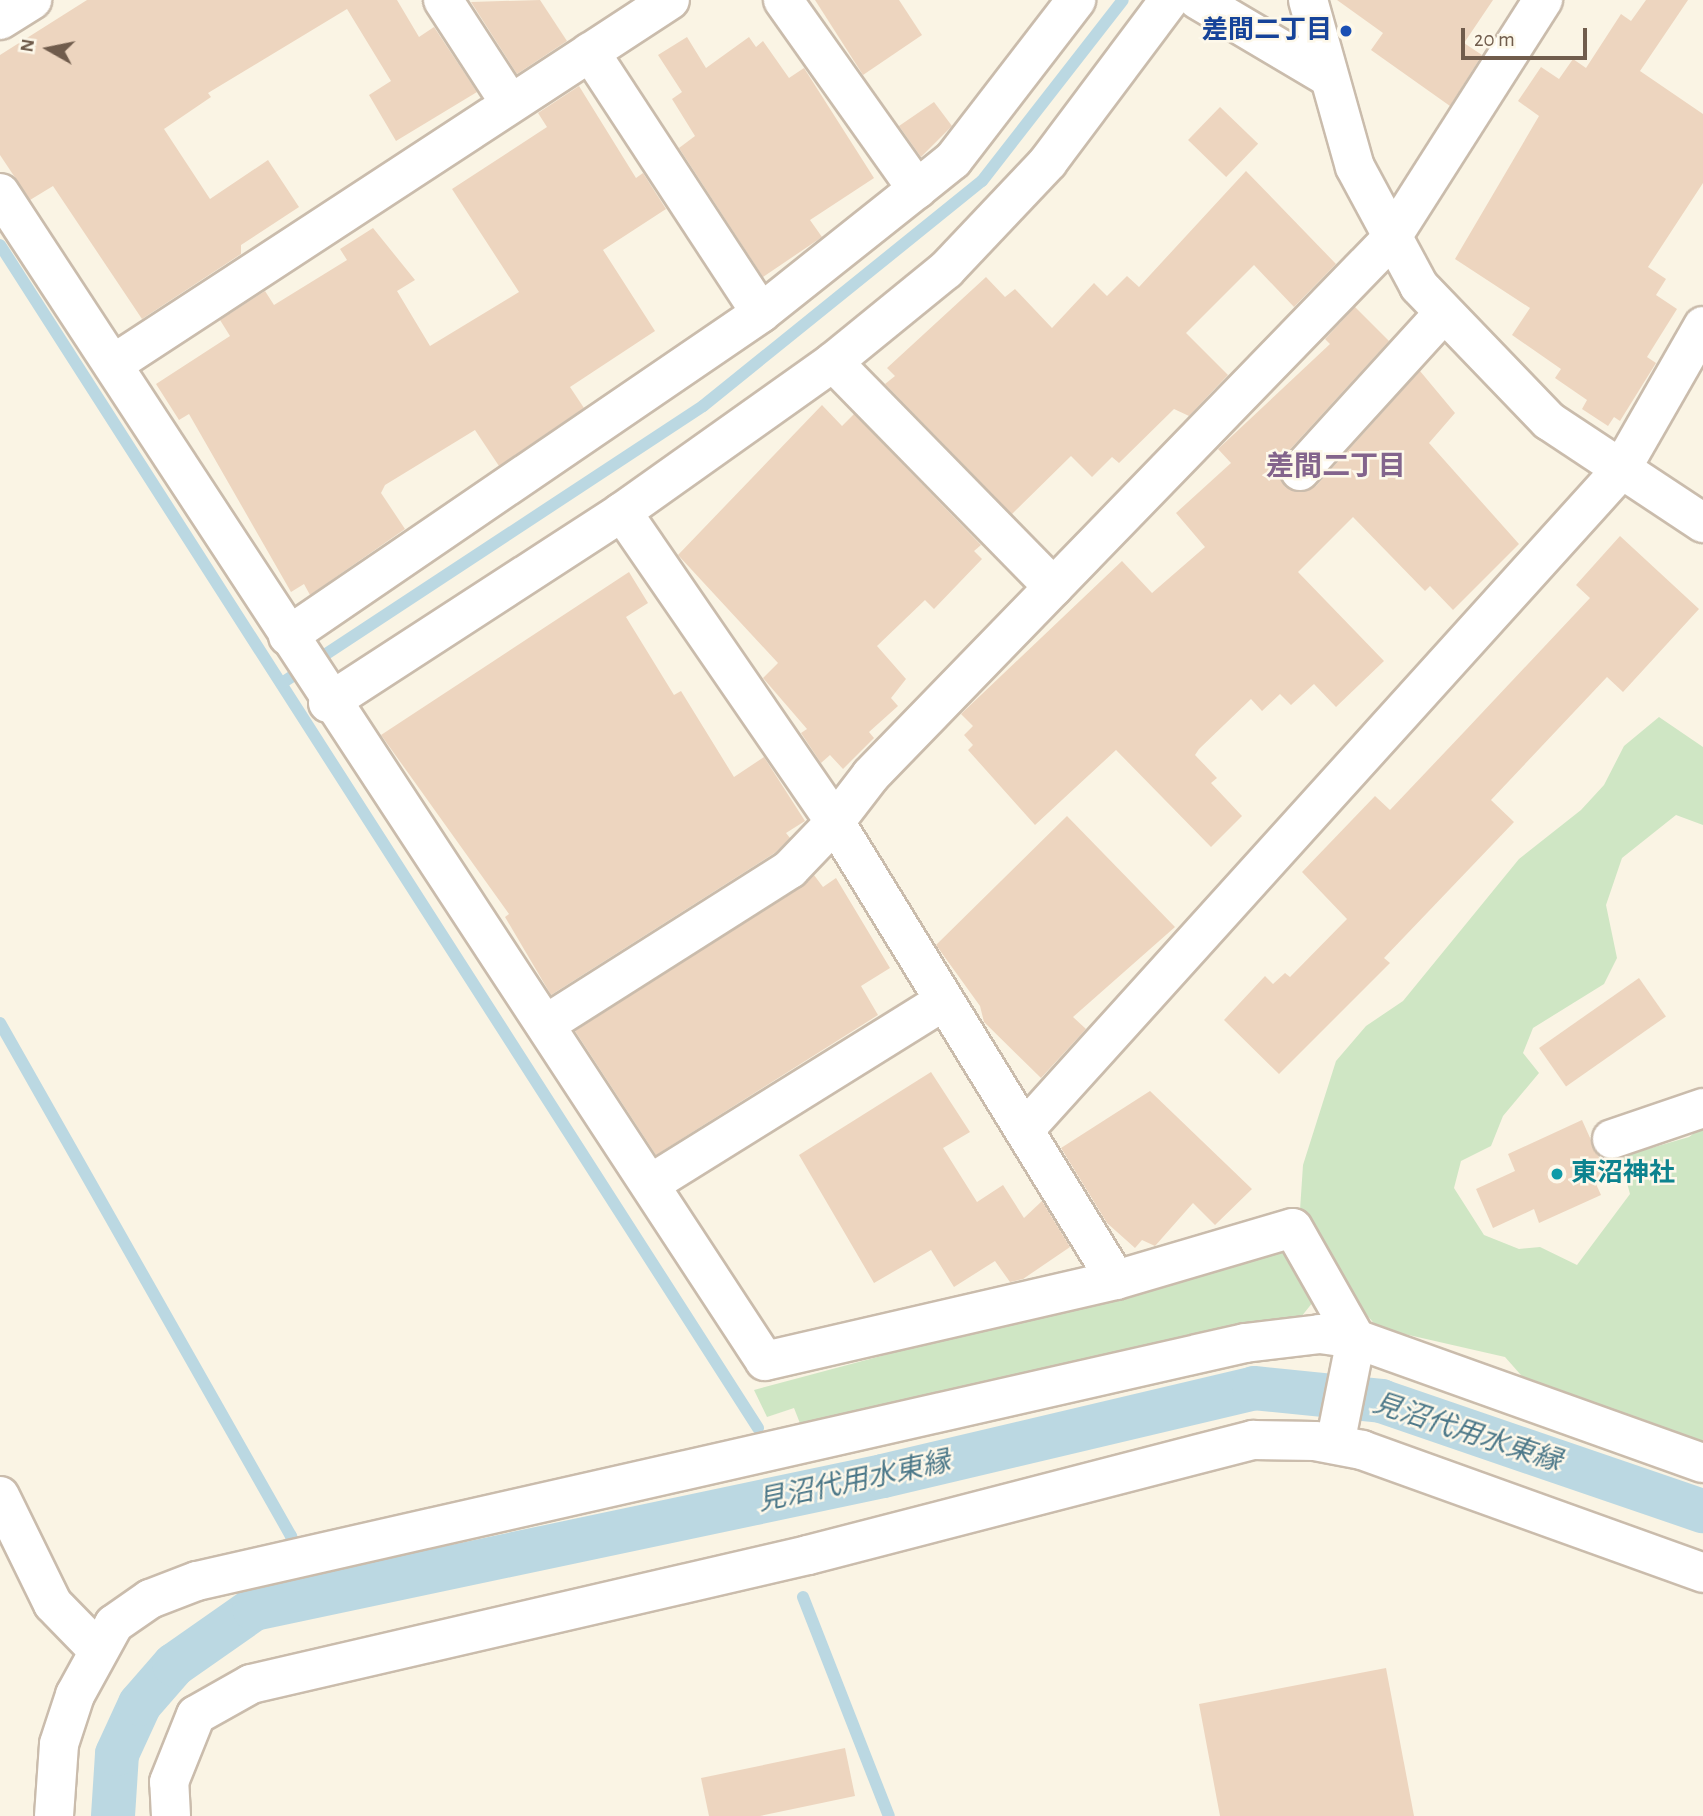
<!DOCTYPE html>
<meta charset="utf-8">
<style>
body{margin:0}
#map{position:relative;width:1703px;height:1816px;overflow:hidden;background:#faf4e4;font-family:"Alegreya Sans","Noto Sans JP",sans-serif}
div>[style]{position:absolute}
.green>*{inset:0;background:#cfe6c4}
.stream>*{height:12px;margin:-6px;padding:0 6px;transform-origin:6px;border-radius:6px;background:#bbd8e2}
.canal>*{height:44px;margin:-22px;padding:0 22px;transform-origin:22px;border-radius:22px;background:#bbd8e2}
.building>*{inset:0;background:#edd5bf;transform-origin:0 0}
.roads{filter:drop-shadow(2px 0 #cabcac) drop-shadow(-2px 0 #cabcac) drop-shadow(0 2px #cabcac) drop-shadow(0 -2px #cabcac)}
.minor>*{height:38px;margin:-19px;padding:0 19px;transform-origin:19px;border-radius:19px;background:#fff}
.dots>*{width:19px;height:19px;translate:-50% -50%;box-sizing:border-box;border:4px solid #fdf8ea;border-radius:50%}
span{translate:-50% -50%;white-space:nowrap;text-align:center;line-height:1.15;-webkit-text-stroke:5px #fdf8ea;paint-order:stroke}
.transit-label{font-size:26px;color:#164399;font-weight:700}
.right{translate:-100% -50%;text-align:right}
.culture-label{font-size:26px;color:#0d838f;font-weight:700}
.left{translate:0 -50%;text-align:left}
.neighbourhood-label{font-size:28px;color:#83648c;font-weight:700}
.water-label{font-size:28px;color:#4c7889;font-style:italic}
.north{position:absolute;left:14px;top:14px;width:70px;height:70px;-webkit-text-stroke:5px #fdf8ea;paint-order:stroke;rotate:279deg;font-size:19px;font-weight:700;line-height:28px;text-align:center;color:#705c4c}
.north::after{content:'';display:block;margin:auto;width:24px;height:32px;background:#705c4c;clip-path:polygon(50% 0,100% 100%,50% 72%,0 100%)}
.scale{position:absolute;left:1461px;top:28px;width:126px;height:32px;box-sizing:border-box;border:4px solid #705c4c;border-top:0;padding-left:9px;font-size:21px;line-height:24px;white-space:nowrap;color:#705c4c;-webkit-text-stroke:5px #fdf8ea;paint-order:stroke}
</style>
<div id="map">
<div class="green">
<div style="clip-path:polygon(1659px 717px,1703px 747px,1703px 825px,1676px 815px,1622px 858px,1606px 905px,1617px 958px,1604px 984px,1533px 1028px,1523px 1053px,1539px 1073px,1503px 1116px,1491px 1146px,1461px 1161px,1454px 1188px,1484px 1235px,1519px 1249px,1540px 1247px,1577px 1265px,1630px 1194px,1620px 1157px,1689px 1137px,1703px 1126px,1703px 1446px,1527px 1382px,1505px 1357px,1378px 1328px,1352px 1298px,1300px 1210px,1303px 1165px,1336px 1061px,1366px 1026px,1403px 1001px,1519px 859px,1581px 810px,1604px 785px,1624px 746px)"></div>
<div style="clip-path:polygon(1285px 1248px,1313px 1302px,1301px 1317px,803px 1431px,794px 1408px,767px 1417px,754px 1390px)"></div>
</div>
<div class="stream">
<div style="left:0;top:245px;width:1405px;rotate:57.35deg"></div>
<div style="left:282px;top:683px;width:504px;rotate:-33.34deg"></div>
<div style="left:703px;top:406px;width:358px;rotate:-38.9deg"></div>
<div style="left:982px;top:181px;width:229px;rotate:-52.1deg"></div>
<div style="left:0;top:1023px;width:590px;rotate:60.44deg"></div>
<div style="left:291px;top:1536px;width:64px;rotate:69.9deg"></div>
<div style="left:803px;top:1597px;width:235px;rotate:68.6deg"></div>
</div>
<div class="canal">
<div style="left:113px;top:1816px;width:62px;rotate:-86.3deg"></div>
<div style="left:117px;top:1754px;width:55px;rotate:-65.3deg"></div>
<div style="left:140px;top:1704px;width:52px;rotate:-48.9deg"></div>
<div style="left:174px;top:1665px;width:98px;rotate:-35deg"></div>
<div style="left:254px;top:1609px;width:643px;rotate:-11.94deg"></div>
<div style="left:883px;top:1476px;width:381px;rotate:-13.3deg"></div>
<div style="left:1254px;top:1388px;width:128px;rotate:5.8deg"></div>
<div style="left:1381px;top:1401px;width:340px;rotate:18.9deg"></div>
</div>
<div class="building">
<div style="clip-path:polygon(87px 0,397px 0,419px 37px,434px 27px,477px 92px,396px 141px,369px 95px,391px 81px,347px 9px,208px 93px,211px 97px,164px 129px,210px 199px,268px 160px,299px 207px,241px 245px,241px 254px,142px 319px,53px 186px,30px 200px,0 155px,0 55px)"></div>
<div style="clip-path:polygon(540px 0,567px 41px,517px 74px,471px 2px)"></div>
<div style="clip-path:polygon(815px 0,899px 0,922px 35px,863px 75px)"></div>
<div style="clip-path:polygon(1337px 0,1493px 0,1464px 43px,1482px 55px,1450px 106px,1371px 50px,1383px 33px)"></div>
<div style="clip-path:polygon(1646px 0,1688px 0,1640px 71px,1703px 114px,1703px 183px,1648px 267px,1666px 279px,1656px 295px,1677px 309px,1647px 357px,1656px 363px,1620px 421px,1614px 417px,1608px 426px,1582px 409px,1587px 400px,1555px 378px,1561px 369px,1512px 335px,1530px 308px,1455px 259px,1539px 116px,1518px 101px,1541px 67px,1559px 79px,1573px 59px,1586px 68px,1621px 14px,1631px 21px)"></div>
<div style="clip-path:polygon(687px 37px,706px 68px,749px 37px,756px 47px,763px 41px,789px 78px,804px 68px,874px 178px,810px 220px,822px 237px,763px 277px,679px 148px,695px 136px,672px 99px,682px 92px,658px 55px)"></div>
<div style="clip-path:polygon(579px 86px,636px 178px,643px 173px,666px 209px,603px 250px,655px 331px,570px 387px,584px 408px,499px 466px,475px 430px,385px 485px,381px 493px,405px 529px,310px 595px,304px 584px,291px 592px,189px 414px,179px 420px,156px 384px,230px 336px,220px 320px,265px 291px,274px 305px,347px 260px,340px 249px,373px 228px,415px 280px,397px 291px,430px 346px,519px 292px,452px 189px,547px 127px,538px 113px)"></div>
<div style="clip-path:polygon(934px 102px,952px 126px,921px 157px,899px 126px)"></div>
<div style="left:1220px;top:107px;width:53px;height:46px;rotate:44deg"></div>
<div style="clip-path:polygon(1246px 171px,1336px 264px,1294px 307px,1254px 265px,1186px 333px,1228px 375px,1189px 416px,1174px 409px,1119px 463px,1112px 457px,1092px 477px,1071px 456px,1012px 514px,885px 384px,895px 376px,887px 368px,986px 277px,1005px 297px,1015px 289px,1052px 328px,1094px 283px,1107px 296px,1127px 276px,1139px 287px)"></div>
<div style="clip-path:polygon(1355px 307px,1389px 341px,1284px 456px,1279px 467px,1285px 487px,1296px 492px,1316px 486px,1420px 371px,1455px 413px,1429px 443px,1519px 544px,1453px 610px,1430px 586px,1425px 591px,1353px 517px,1298px 572px,1384px 661px,1336px 707px,1314px 684px,1291px 705px,1280px 694px,1262px 711px,1251px 699px,1199px 749px,1195px 755px,1217px 778px,1211px 783px,1242px 816px,1211px 847px,1116px 750px,1035px 825px,968px 750px,973px 745px,964px 735px,973px 726px,961px 714px,1122px 561px,1152px 593px,1205px 547px,1176px 513px,1231px 463px,1218px 449px,1330px 344px,1325px 339px)"></div>
<div style="clip-path:polygon(822px 405px,842px 426px,854px 414px,981px 545px,974px 551px,982px 559px,934px 609px,925px 600px,877px 646px,906px 679px,891px 698px,898px 706px,869px 732px,874px 738px,843px 769px,830px 755px,821px 763px,801px 733px,807px 729px,763px 678px,778px 663px,678px 555px)"></div>
<div style="clip-path:polygon(1620px 536px,1699px 609px,1623px 692px,1607px 677px,1491px 800px,1514px 822px,1384px 958px,1390px 963px,1279px 1074px,1224px 1020px,1265px 976px,1273px 984px,1285px 973px,1290px 977px,1347px 919px,1302px 872px,1375px 796px,1390px 810px,1464px 732px,1590px 598px,1576px 585px)"></div>
<div style="clip-path:polygon(629px 572px,648px 603px,626px 617px,674px 695px,681px 691px,734px 777px,764px 757px,805px 821px,786px 833px,790px 838px,776px 852px,551px 995px,505px 917px,509px 914px,381px 735px)"></div>
<div style="clip-path:polygon(1067px 816px,1175px 927px,1073px 1017px,1086px 1029px,1041px 1078px,984px 1022px,980px 1006px,936px 945px)"></div>
<div style="clip-path:polygon(814px 875px,823px 887px,836px 878px,890px 968px,861px 986px,878px 1015px,656px 1155px,575px 1031px)"></div>
<div style="left:1639px;top:978px;width:47px;height:122px;rotate:55deg"></div>
<div style="clip-path:polygon(931px 1072px,970px 1132px,943px 1148px,977px 1202px,1003px 1185px,1024px 1218px,1042px 1201px,1070px 1247px,1023px 1279px,1010px 1282px,995px 1261px,954px 1287px,931px 1250px,874px 1283px,799px 1155px)"></div>
<div style="clip-path:polygon(1150px 1091px,1252px 1189px,1215px 1225px,1193px 1203px,1155px 1246px,1142px 1240px,1135px 1248px,1107px 1223px,1061px 1148px)"></div>
<div style="clip-path:polygon(1582px 1120px,1608px 1178px,1596px 1184px,1601px 1195px,1539px 1223px,1534px 1209px,1493px 1228px,1476px 1189px,1515px 1171px,1508px 1154px)"></div>
<div style="clip-path:polygon(1386px 1668px,1414px 1816px,1220px 1816px,1199px 1704px)"></div>
<div style="clip-path:polygon(845px 1748px,855px 1796px,760px 1816px,709px 1816px,701px 1778px)"></div>
</div>
<div class="roads">
<div class="minor">
<div style="left:443px;top:0;width:123px;rotate:57deg"></div>
<div style="left:783px;top:0;width:232px;rotate:54.7deg"></div>
<div style="left:1198px;top:0;width:147px;rotate:30.6deg"></div>
<div style="left:1308px;top:0;width:173px;rotate:74.3deg"></div>
<div style="left:1355px;top:167px;width:135px;rotate:61.7deg"></div>
<div style="left:1419px;top:286px;width:187px;rotate:46.1deg"></div>
<div style="left:1549px;top:421px;width:185px;rotate:33.5deg"></div>
<div style="left:0;top:20px;width:38px;rotate:-32deg"></div>
<div style="left:590px;top:52px;width:312px;rotate:56.8deg"></div>
<div style="left:0;top:193px;width:1396px;rotate:56.78deg"></div>
<div style="left:765px;top:1361px;width:360px;rotate:-13deg"></div>
<div style="left:1116px;top:1280px;width:184px;rotate:-16.4deg"></div>
<div style="left:1293px;top:1228px;width:128px;rotate:60.4deg"></div>
<div style="left:1356px;top:1339px;width:107px;rotate:101.3deg"></div>
<div style="left:833px;top:362px;width:315px;rotate:45.6deg"></div>
<div style="left:115px;top:363px;width:663px;rotate:-33.19deg"></div>
<div style="left:1300px;top:471px;width:211px;rotate:-47.7deg"></div>
<div style="left:622px;top:512px;width:376px;rotate:55.5deg"></div>
<div style="left:835px;top:822px;width:537px;rotate:58.47deg"></div>
<div style="left:288px;top:636px;width:573px;rotate:-34.33deg"></div>
<div style="left:761px;top:313px;width:199px;rotate:-38.5deg"></div>
<div style="left:917px;top:189px;width:46px;rotate:-38.9deg"></div>
<div style="left:953px;top:160px;width:202px;rotate:-52.4deg"></div>
<div style="left:328px;top:703px;width:351px;rotate:-33deg"></div>
<div style="left:622px;top:512px;width:259px;rotate:-35.4deg"></div>
<div style="left:833px;top:362px;width:146px;rotate:-39.2deg"></div>
<div style="left:946px;top:270px;width:149px;rotate:-46.6deg"></div>
<div style="left:1048px;top:162px;width:202px;rotate:-53.2deg"></div>
<div style="left:546px;top:1024px;width:289px;rotate:-32.4deg"></div>
<div style="left:790px;top:869px;width:65px;rotate:-46.2deg"></div>
<div style="left:835px;top:822px;width:59px;rotate:-52.5deg"></div>
<div style="left:871px;top:775px;width:745px;rotate:-45.87deg"></div>
<div style="left:1390px;top:240px;width:285px;rotate:-57.5deg"></div>
<div style="left:1026px;top:1128px;width:886px;rotate:-47.88deg"></div>
<div style="left:1620px;top:471px;width:167px;rotate:-60.2deg"></div>
<div style="left:1612px;top:1139px;width:96px;rotate:-18.8deg"></div>
<div style="left:650px;top:1184px;width:344px;rotate:-31.9deg"></div>
<div style="left:0;top:1496px;width:120px;rotate:63.9deg"></div>
<div style="left:53px;top:1604px;width:62px;rotate:45.7deg"></div>
<div style="left:54px;top:1816px;width:72px;rotate:-86deg"></div>
<div style="left:59px;top:1744px;width:52px;rotate:-71.9deg"></div>
<div style="left:75px;top:1695px;width:81px;rotate:-61.2deg"></div>
<div style="left:114px;top:1624px;width:44px;rotate:-34.8deg"></div>
<div style="left:150px;top:1599px;width:50px;rotate:-21deg"></div>
<div style="left:197px;top:1581px;width:1075px;rotate:-12.79deg"></div>
<div style="left:1245px;top:1343px;width:76px;rotate:-6.8deg"></div>
<div style="left:1320px;top:1334px;width:36px;rotate:8deg"></div>
<div style="left:1356px;top:1339px;width:368px;rotate:19.7deg"></div>
<div style="left:171px;top:1816px;width:34px;rotate:-93deg"></div>
<div style="left:169px;top:1782px;width:72px;rotate:-68.1deg"></div>
<div style="left:196px;top:1715px;width:63px;rotate:-29.4deg"></div>
<div style="left:251px;top:1684px;width:572px;rotate:-13.04deg"></div>
<div style="left:808px;top:1555px;width:460px;rotate:-14.5deg"></div>
<div style="left:1253px;top:1440px;width:62px;rotate:0.9deg"></div>
<div style="left:1315px;top:1441px;width:48px;rotate:10.8deg"></div>
<div style="left:1362px;top:1450px;width:363px;rotate:19.8deg"></div>
</div>
</div>
<div class="dots">
<div style="left:1346px;top:31px;background:#1a4fb4"></div>
<div style="left:1557px;top:1174px;background:#0f9aa8"></div>
</div>
<div class="transit-label">
<span class="right" style="left:1332px;top:31px">差間二丁目</span>
</div>
<div class="culture-label">
<span class="left" style="left:1571px;top:1174px">東沼神社</span>
</div>
<div class="neighbourhood-label">
<span style="left:1336px;top:467px">差間二丁目</span>
</div>
<div class="water-label">
<span style="left:1467px;top:1433px;rotate:18deg">見沼代用水東縁</span>
<span style="left:854px;top:1482px;rotate:-12deg">見沼代用水東縁</span>
</div>
<div class="north">N</div>
<div class="scale">20 m</div>
</div>
